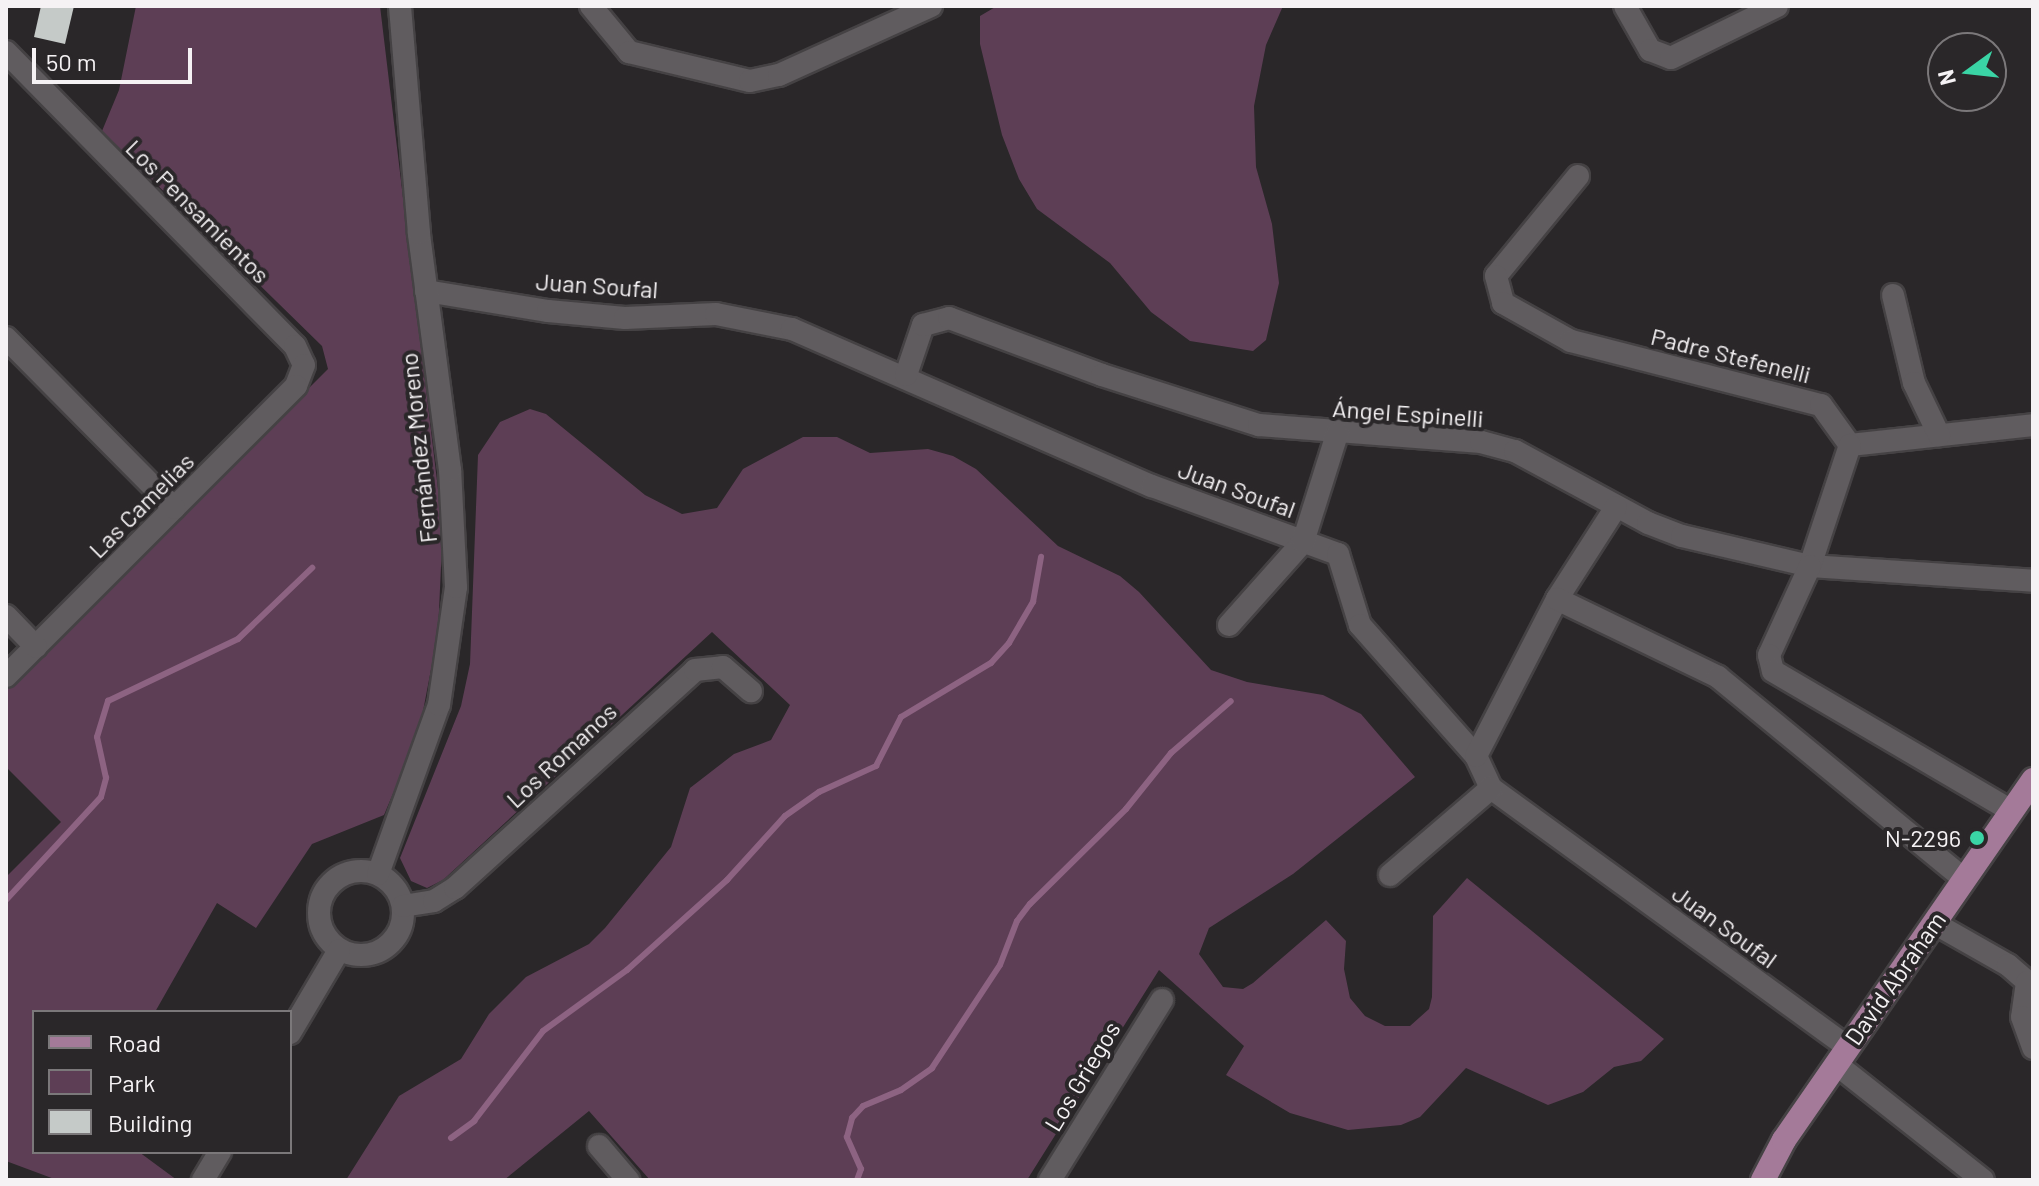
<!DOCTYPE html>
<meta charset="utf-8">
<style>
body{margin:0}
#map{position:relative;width:2039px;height:1186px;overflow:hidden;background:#2a2729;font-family:Barlow,sans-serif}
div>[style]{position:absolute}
.green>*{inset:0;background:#5d3e55}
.stream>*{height:6px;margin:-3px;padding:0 3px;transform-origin:3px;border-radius:3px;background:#8d6382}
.building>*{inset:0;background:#c5cac8}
.roads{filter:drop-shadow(2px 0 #454244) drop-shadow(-2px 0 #454244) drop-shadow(0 2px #454244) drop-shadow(0 -2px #454244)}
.minor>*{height:22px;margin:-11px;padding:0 11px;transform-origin:11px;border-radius:11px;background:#605c5f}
.minor>.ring{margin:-11px;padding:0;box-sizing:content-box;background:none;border:22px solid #605c5f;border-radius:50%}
.major>*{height:24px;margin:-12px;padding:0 12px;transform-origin:12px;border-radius:12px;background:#a47a99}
.dots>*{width:22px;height:22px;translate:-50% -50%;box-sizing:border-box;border:4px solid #2a2729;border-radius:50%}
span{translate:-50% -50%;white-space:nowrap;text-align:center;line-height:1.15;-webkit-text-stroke:8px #2a2729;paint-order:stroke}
.street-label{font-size:24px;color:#f5f2f4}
.poi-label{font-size:24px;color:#f5f2f4}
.right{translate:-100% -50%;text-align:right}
.frame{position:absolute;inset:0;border:8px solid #f5f2f4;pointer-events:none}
.legend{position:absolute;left:32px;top:1010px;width:260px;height:144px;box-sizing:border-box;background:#2a2729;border:2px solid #7b787a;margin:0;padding:10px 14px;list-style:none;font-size:24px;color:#f5f2f4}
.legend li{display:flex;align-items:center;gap:16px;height:40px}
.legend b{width:40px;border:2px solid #7b787a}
.north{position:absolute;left:1927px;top:32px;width:80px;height:80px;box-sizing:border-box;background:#2a2729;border:2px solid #7b787a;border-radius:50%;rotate:255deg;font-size:22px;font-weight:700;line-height:32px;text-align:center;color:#f5f2f4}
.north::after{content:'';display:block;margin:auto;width:28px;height:36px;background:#3ad4a5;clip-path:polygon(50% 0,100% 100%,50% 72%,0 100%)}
.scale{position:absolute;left:32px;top:48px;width:160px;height:36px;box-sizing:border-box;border:4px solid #f5f2f4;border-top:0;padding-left:10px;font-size:24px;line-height:28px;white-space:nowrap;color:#f5f2f4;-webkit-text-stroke:6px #2a2729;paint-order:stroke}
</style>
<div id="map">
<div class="green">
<div style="clip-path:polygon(136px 6px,380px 6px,438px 489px,442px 544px,438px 633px,419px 732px,384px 815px,312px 844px,256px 928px,217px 903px,155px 1012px,34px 1012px,34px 1152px,139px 1152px,177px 1180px,57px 1180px,6px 1161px,6px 877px,61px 822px,6px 767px,6px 691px,328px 369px,322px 346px,102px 131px,119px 90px)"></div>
<div style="clip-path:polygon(997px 6px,1283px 6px,1266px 45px,1254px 106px,1256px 167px,1272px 224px,1279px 283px,1266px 340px,1253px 351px,1190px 341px,1151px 312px,1110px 263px,1037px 209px,1019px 179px,1002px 135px,980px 44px,980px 16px)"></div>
<div style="clip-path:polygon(530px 409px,546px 414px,645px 495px,682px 514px,717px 508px,743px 469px,803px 437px,837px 437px,870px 453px,928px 449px,953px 456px,976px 469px,1058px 546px,1120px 576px,1139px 592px,1211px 670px,1247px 682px,1323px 695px,1361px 714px,1415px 777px,1293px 874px,1209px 928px,1199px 954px,1223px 987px,1243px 989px,1253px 983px,1326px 920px,1346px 941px,1344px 969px,1350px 998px,1365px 1016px,1385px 1026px,1410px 1026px,1429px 1009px,1432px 997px,1433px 916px,1467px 878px,1664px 1039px,1641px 1061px,1614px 1067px,1583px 1092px,1548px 1105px,1466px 1068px,1420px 1117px,1401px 1125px,1348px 1130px,1290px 1113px,1226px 1075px,1244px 1046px,1159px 970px,1027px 1180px,650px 1180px,589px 1111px,504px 1180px,346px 1180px,399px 1096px,461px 1059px,489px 1014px,526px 977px,589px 944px,605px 928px,671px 847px,690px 788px,734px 754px,771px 740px,790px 705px,712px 632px,443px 880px,427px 888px,411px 881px,400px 858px,461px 706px,470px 664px,478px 455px,500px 422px)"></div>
</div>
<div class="stream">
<div style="left:6px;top:900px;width:140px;rotate:-47.3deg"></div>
<div style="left:101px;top:797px;width:20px;rotate:-75deg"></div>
<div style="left:106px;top:778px;width:42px;rotate:-102.4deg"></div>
<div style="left:97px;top:737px;width:38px;rotate:-73deg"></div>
<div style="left:108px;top:701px;width:144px;rotate:-25.5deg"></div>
<div style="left:238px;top:639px;width:103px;rotate:-43.8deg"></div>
<div style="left:451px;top:1138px;width:29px;rotate:-36deg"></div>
<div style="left:474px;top:1121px;width:113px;rotate:-52.5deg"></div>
<div style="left:543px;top:1031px;width:104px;rotate:-36deg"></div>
<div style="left:627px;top:970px;width:135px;rotate:-42deg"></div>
<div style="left:727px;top:880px;width:86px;rotate:-47.8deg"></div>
<div style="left:785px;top:816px;width:42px;rotate:-35.2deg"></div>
<div style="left:819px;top:792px;width:63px;rotate:-24.5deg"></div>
<div style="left:876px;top:766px;width:55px;rotate:-63deg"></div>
<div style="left:901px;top:717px;width:105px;rotate:-31deg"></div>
<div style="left:991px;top:663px;width:27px;rotate:-48deg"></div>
<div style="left:1009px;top:643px;width:48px;rotate:-59.7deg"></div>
<div style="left:1033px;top:602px;width:46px;rotate:-79.9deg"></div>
<div style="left:857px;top:1180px;width:12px;rotate:-70deg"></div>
<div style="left:861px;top:1169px;width:35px;rotate:-114deg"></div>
<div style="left:847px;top:1137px;width:20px;rotate:-75deg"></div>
<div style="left:852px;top:1118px;width:16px;rotate:-47deg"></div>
<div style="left:863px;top:1106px;width:41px;rotate:-22.8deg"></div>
<div style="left:901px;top:1090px;width:38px;rotate:-35deg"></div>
<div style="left:932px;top:1068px;width:123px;rotate:-56.6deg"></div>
<div style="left:1000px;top:965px;width:47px;rotate:-68.9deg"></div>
<div style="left:1017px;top:921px;width:21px;rotate:-53deg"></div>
<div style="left:1030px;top:904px;width:135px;rotate:-44.7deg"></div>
<div style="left:1126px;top:809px;width:72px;rotate:-51.2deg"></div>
<div style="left:1171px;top:753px;width:79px;rotate:-40.9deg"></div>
</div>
<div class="building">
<div style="clip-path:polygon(41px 6px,74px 6px,65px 44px,34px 37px)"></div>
</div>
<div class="roads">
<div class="minor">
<div style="left:591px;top:6px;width:60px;rotate:50.4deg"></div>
<div style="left:629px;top:52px;width:124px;rotate:13.5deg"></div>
<div style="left:750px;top:81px;width:30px;rotate:-12deg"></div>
<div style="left:779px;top:75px;width:167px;rotate:-24.4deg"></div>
<div style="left:1625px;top:6px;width:51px;rotate:60.4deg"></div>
<div style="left:1650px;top:50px;width:22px;rotate:21deg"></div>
<div style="left:1671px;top:58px;width:118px;rotate:-26.1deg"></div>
<div style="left:6px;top:52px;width:412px;rotate:45.5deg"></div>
<div style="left:295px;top:346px;width:21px;rotate:65deg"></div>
<div style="left:304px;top:365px;width:22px;rotate:111deg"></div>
<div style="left:296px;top:386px;width:410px;rotate:135deg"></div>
<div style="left:1578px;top:176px;width:129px;rotate:129.4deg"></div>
<div style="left:1496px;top:276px;width:28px;rotate:75deg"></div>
<div style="left:1503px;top:303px;width:78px;rotate:29.2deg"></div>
<div style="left:1571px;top:341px;width:258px;rotate:14.4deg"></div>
<div style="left:1821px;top:405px;width:49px;rotate:54.1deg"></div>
<div style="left:1850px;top:445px;width:184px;rotate:-6.2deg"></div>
<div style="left:426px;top:291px;width:124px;rotate:9.3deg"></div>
<div style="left:548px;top:311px;width:77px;rotate:5.2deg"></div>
<div style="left:625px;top:318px;width:91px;rotate:-2.5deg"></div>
<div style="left:716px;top:314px;width:77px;rotate:11.2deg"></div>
<div style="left:792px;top:329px;width:393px;rotate:23.6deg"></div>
<div style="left:1152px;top:486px;width:198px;rotate:20.1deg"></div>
<div style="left:1338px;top:554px;width:74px;rotate:72.8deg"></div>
<div style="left:1360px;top:625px;width:175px;rotate:48.5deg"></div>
<div style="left:1476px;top:756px;width:35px;rotate:65deg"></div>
<div style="left:1491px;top:788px;width:441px;rotate:36deg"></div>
<div style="left:1893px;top:295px;width:90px;rotate:76.6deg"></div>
<div style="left:1914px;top:383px;width:58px;rotate:64.3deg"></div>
<div style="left:6px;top:338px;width:239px;rotate:45.3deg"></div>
<div style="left:906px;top:375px;width:53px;rotate:-71.2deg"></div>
<div style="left:923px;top:325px;width:27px;rotate:-15deg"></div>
<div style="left:949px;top:318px;width:163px;rotate:20.4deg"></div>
<div style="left:1102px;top:375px;width:165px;rotate:17.7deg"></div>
<div style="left:1259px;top:425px;width:223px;rotate:4.4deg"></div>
<div style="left:1481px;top:442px;width:35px;rotate:15deg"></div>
<div style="left:1515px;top:451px;width:151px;rotate:28.4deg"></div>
<div style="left:1648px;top:523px;width:36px;rotate:21deg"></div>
<div style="left:1682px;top:536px;width:131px;rotate:13.2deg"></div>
<div style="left:1810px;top:566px;width:224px;rotate:3.8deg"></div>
<div style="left:1850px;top:445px;width:127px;rotate:108.3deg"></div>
<div style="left:1810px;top:566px;width:98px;rotate:114.7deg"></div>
<div style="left:1769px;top:655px;width:16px;rotate:76deg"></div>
<div style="left:1773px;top:671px;width:277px;rotate:30.4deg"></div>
<div style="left:1557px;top:599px;width:109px;rotate:-57.3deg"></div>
<div style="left:6px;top:616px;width:43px;rotate:45.9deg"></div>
<div style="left:1229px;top:625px;width:111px;rotate:-48.3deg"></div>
<div style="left:1303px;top:542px;width:113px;rotate:-72.5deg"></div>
<div style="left:1476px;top:756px;width:177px;rotate:-62.7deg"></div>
<div style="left:1557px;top:599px;width:179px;rotate:25.8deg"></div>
<div style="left:1718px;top:677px;width:318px;rotate:39.4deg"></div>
<div class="ring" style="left:319px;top:871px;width:62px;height:62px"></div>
<div style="left:378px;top:874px;width:180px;rotate:-70.2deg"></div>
<div style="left:439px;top:705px;width:119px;rotate:-81.8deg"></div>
<div style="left:456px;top:587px;width:117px;rotate:-92.9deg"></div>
<div style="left:450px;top:470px;width:239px;rotate:-97.5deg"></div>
<div style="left:419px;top:233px;width:228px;rotate:-94.8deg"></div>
<div style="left:1390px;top:875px;width:133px;rotate:-40.7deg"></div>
<div style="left:403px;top:906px;width:31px;rotate:-9deg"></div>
<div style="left:434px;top:901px;width:25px;rotate:-32deg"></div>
<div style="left:455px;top:888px;width:324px;rotate:-42.2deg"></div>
<div style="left:695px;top:670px;width:28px;rotate:-6deg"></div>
<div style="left:723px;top:667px;width:37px;rotate:41deg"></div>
<div style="left:1934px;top:923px;width:85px;rotate:29.6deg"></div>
<div style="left:2008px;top:965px;width:33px;rotate:41deg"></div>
<div style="left:2027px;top:982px;width:35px;rotate:98deg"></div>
<div style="left:2022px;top:1017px;width:33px;rotate:70deg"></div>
<div style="left:290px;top:1033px;width:96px;rotate:-59.4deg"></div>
<div style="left:1836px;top:1064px;width:187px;rotate:38.3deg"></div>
<div style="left:599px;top:1146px;width:45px;rotate:49.5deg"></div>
<div style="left:203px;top:1180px;width:33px;rotate:-59deg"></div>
<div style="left:1050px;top:1180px;width:212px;rotate:-58.1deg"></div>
</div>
<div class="major">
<div style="left:1763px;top:1180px;width:45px;rotate:-62.3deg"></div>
<div style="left:1784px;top:1140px;width:438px;rotate:-55.3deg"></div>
</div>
</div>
<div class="dots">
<div style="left:1977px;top:838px;background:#3ad4a5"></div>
</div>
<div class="street-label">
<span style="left:198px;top:211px;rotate:45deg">Los Pensamientos</span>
<span style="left:597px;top:285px;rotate:4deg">Juan Soufal</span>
<span style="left:1731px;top:355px;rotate:14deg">Padre Stefenelli</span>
<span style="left:1408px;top:413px;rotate:4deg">Ángel Espinelli</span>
<span style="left:418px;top:448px;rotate:-96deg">Fernández Moreno</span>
<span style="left:1237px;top:489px;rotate:20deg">Juan Soufal</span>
<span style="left:141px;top:505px;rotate:-45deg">Las Camelias</span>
<span style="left:561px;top:755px;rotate:-43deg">Los Romanos</span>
<span style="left:1725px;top:926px;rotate:36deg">Juan Soufal</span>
<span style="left:1895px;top:978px;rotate:-55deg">David Abraham</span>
<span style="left:1082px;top:1076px;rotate:-59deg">Los Griegos</span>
</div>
<div class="poi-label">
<span class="right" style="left:1961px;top:838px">N-2296</span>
</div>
<div class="frame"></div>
<ul class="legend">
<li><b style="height:10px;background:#a47a99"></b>Road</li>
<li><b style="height:22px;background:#5d3e55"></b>Park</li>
<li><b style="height:22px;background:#c5cac8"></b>Building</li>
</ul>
<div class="north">N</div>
<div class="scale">50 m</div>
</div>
